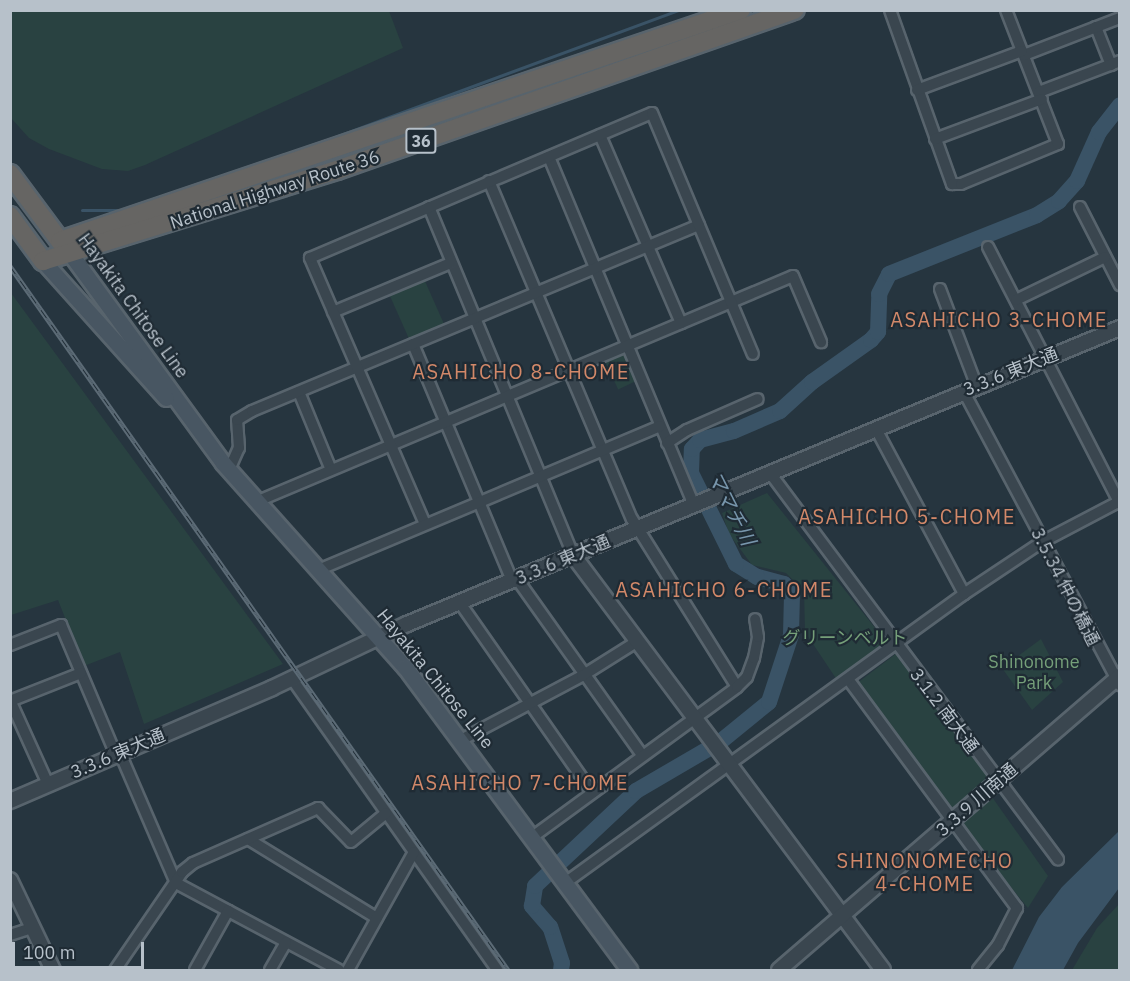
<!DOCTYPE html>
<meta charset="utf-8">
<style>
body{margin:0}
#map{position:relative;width:1130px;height:981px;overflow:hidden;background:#26353f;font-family:"IBM Plex Sans","Noto Sans JP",sans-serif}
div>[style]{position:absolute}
.green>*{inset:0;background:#294241;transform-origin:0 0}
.water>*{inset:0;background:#3a5366}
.stream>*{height:3px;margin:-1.5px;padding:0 1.5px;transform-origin:1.5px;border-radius:1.5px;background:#3a5366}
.river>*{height:16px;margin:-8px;padding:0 8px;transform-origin:8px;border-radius:8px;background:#3a5366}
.roads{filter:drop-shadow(2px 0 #58646d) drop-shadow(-2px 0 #58646d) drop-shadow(0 2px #58646d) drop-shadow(0 -2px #58646d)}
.minor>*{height:10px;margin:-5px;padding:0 5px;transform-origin:5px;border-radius:5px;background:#3a464f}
.tertiary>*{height:14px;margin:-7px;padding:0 7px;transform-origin:7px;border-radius:7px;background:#3a464f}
.secondary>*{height:15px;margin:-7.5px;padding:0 7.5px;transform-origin:7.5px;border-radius:7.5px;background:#485662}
.trunk>*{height:18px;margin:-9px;padding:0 9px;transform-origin:9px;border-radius:9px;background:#666563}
.rail>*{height:5px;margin-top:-2.5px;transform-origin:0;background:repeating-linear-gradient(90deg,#1f2b34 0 9px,#5c6b76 0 18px);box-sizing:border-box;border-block:2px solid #5c6b76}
span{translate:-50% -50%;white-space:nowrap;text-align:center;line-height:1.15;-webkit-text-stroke:4.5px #1f2b34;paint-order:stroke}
.shield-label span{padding:2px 4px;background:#1f2b34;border:2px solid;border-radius:4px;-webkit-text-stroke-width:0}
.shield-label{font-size:16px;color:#b7c1ca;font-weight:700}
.street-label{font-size:18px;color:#b7c1ca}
.park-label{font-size:18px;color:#759f79}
.neighbourhood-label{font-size:20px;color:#d28869;letter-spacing:1.5px}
.water-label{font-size:20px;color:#7896ac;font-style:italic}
.frame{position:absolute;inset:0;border:12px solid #b7c1ca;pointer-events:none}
.scale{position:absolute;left:12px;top:942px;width:132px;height:27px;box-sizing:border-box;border:3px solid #b7c1ca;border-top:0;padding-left:8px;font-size:18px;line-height:21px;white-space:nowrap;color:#b7c1ca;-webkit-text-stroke:4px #1f2b34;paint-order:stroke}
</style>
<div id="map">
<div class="green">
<div style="clip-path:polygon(10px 11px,389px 11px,403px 48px,145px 165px,128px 171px,102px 169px,49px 149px,29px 138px,11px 118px)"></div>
<div style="left:424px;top:279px;width:52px;height:38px;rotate:66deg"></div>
<div style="clip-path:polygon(11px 293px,283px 664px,144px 724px,120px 652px,84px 666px,58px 600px,11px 615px)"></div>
<div style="left:625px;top:352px;width:31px;height:22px;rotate:65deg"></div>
<div style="clip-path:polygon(767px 493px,888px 644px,837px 680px,805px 632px,804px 591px,786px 573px,752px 565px,729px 534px,722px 513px)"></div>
<div style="clip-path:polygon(1041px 639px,1063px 682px,1032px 710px,1002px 668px)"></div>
<div style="left:897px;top:653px;width:158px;height:51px;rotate:53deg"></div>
<div style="clip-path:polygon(992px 797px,1048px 876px,1028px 908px,959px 824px)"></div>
<div style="clip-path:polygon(1119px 904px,1119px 970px,1072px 970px,1097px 928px)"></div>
</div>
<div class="water">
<div style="clip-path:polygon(1119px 831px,1119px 888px,1078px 943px,1063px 970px,1012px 970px,1039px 917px,1062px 887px)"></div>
</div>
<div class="stream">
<div style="left:297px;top:151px;width:407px;rotate:-20.3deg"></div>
<div style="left:82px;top:210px;width:45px"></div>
</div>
<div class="river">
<div style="left:561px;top:970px;width:7px;rotate:-82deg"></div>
<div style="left:562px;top:963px;width:38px;rotate:-108deg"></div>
<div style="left:550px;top:927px;width:28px;rotate:-131deg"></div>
<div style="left:532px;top:906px;width:20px;rotate:-81deg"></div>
<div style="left:535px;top:886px;width:139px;rotate:-43.2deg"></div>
<div style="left:636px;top:791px;width:97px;rotate:-30.3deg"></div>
<div style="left:720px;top:742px;width:63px;rotate:-39.2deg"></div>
<div style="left:769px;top:702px;width:71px;rotate:-71.8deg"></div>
<div style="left:791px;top:635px;width:42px;rotate:-88.6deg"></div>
<div style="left:792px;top:593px;width:12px;rotate:-132deg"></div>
<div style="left:784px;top:584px;width:28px;rotate:-165deg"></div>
<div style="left:757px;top:577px;width:25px;rotate:-148deg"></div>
<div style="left:736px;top:564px;width:102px;rotate:-116.3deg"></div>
<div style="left:691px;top:473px;width:24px;rotate:-88deg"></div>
<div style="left:692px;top:449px;width:12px;rotate:-48deg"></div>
<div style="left:700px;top:440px;width:35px;rotate:-15deg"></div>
<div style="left:734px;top:431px;width:50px;rotate:-23.5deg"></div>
<div style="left:780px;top:411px;width:43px;rotate:-42.2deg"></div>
<div style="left:812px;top:382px;width:72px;rotate:-35.4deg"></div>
<div style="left:871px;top:340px;width:11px;rotate:-49deg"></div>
<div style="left:878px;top:332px;width:38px;rotate:-88deg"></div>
<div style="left:879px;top:294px;width:22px;rotate:-63deg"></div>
<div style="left:889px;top:274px;width:159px;rotate:-21.7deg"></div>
<div style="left:1037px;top:215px;width:26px;rotate:-32deg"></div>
<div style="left:1059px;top:201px;width:27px;rotate:-48deg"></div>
<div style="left:1077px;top:181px;width:54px;rotate:-65.8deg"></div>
<div style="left:1099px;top:132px;width:34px;rotate:-52deg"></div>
</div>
<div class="roads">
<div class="minor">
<div style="left:890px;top:10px;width:185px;rotate:70.4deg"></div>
<div style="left:952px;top:184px;width:9px"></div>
<div style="left:961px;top:184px;width:105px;rotate:-22.4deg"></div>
<div style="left:1058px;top:144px;width:144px;rotate:-111.2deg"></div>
<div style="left:1096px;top:27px;width:41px;rotate:68.5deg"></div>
<div style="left:1024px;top:55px;width:103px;rotate:-21.1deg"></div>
<div style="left:917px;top:90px;width:112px;rotate:-20.4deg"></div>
<div style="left:1039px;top:92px;width:87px;rotate:-20.9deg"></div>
<div style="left:600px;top:135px;width:205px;rotate:66.7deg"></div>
<div style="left:935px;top:139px;width:114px;rotate:-20.5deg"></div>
<div style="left:549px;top:157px;width:378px;rotate:67.4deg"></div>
<div style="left:489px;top:181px;width:367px;rotate:67.1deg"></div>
<div style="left:632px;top:519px;width:198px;rotate:58deg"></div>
<div style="left:429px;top:207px;width:377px;rotate:67.5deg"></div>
<div style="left:1080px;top:207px;width:88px;rotate:62.9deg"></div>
<div style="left:988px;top:247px;width:289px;rotate:62.8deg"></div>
<div style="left:940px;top:289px;width:105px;rotate:69.3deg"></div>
<div style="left:1016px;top:300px;width:99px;rotate:-25.8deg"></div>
<div style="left:333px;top:312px;width:128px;rotate:-22.6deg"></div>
<div style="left:413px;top:344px;width:257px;rotate:67.3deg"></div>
<div style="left:299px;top:392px;width:84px;rotate:67.7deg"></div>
<div style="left:964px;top:392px;width:332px;rotate:62deg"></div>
<div style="left:876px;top:429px;width:187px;rotate:61.9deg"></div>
<div style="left:667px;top:443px;width:24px;rotate:-33deg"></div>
<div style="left:687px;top:430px;width:77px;rotate:-23.6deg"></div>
<div style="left:229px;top:470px;width:24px;rotate:-66deg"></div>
<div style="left:239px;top:448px;width:28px;rotate:-94deg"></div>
<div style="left:237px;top:420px;width:17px;rotate:-31deg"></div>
<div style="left:252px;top:411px;width:484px;rotate:-22.6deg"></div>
<div style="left:770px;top:473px;width:482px;rotate:53.3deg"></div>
<div style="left:258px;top:501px;width:580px;rotate:-22.81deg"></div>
<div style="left:793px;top:276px;width:72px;rotate:67deg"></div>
<div style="left:425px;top:524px;width:290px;rotate:-113.4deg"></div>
<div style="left:310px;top:258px;width:371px;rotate:-23deg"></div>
<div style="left:652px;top:113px;width:261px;rotate:67.3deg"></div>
<div style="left:318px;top:570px;width:371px;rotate:-22.8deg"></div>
<div style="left:517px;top:579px;width:216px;rotate:54.6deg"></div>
<div style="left:460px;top:603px;width:231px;rotate:55.1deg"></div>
<div style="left:10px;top:645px;width:55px;rotate:-21.4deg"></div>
<div style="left:61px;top:625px;width:141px;rotate:67.1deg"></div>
<div style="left:292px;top:679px;width:356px;rotate:54.8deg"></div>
<div style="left:848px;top:679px;width:285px;rotate:53.6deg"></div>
<div style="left:1017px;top:908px;width:42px;rotate:117.2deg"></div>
<div style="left:998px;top:945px;width:32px;rotate:129deg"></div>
<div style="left:10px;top:700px;width:92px;rotate:65.7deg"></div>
<div style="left:10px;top:701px;width:76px;rotate:-21.5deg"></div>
<div style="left:461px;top:740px;width:137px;rotate:-27.9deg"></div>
<div style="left:582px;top:676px;width:64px;rotate:-32.2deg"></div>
<div style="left:120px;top:753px;width:142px;rotate:66.7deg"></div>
<div style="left:176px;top:883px;width:185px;rotate:28.1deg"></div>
<div style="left:531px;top:838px;width:255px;rotate:-36.2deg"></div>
<div style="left:737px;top:687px;width:14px;rotate:-45deg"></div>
<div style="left:747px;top:677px;width:20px;rotate:-70deg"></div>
<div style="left:754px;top:658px;width:21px;rotate:-79deg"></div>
<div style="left:758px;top:637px;width:18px;rotate:-99deg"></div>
<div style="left:248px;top:839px;width:151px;rotate:31.5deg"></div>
<div style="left:565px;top:883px;width:493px;rotate:-35.9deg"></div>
<div style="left:964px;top:594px;width:94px;rotate:-33.7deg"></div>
<div style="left:1042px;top:542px;width:88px;rotate:-27.7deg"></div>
<div style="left:10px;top:935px;width:22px;rotate:-18deg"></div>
<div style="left:115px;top:970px;width:119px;rotate:-55.6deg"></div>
<div style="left:182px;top:872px;width:14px;rotate:-39deg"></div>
<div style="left:193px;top:863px;width:137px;rotate:-23.7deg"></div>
<div style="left:318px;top:808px;width:47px;rotate:45.9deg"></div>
<div style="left:351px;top:842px;width:45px;rotate:-39.6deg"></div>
<div style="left:195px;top:970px;width:68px;rotate:-60.8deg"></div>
<div style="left:270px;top:970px;width:32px;rotate:-60deg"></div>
<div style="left:348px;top:970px;width:135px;rotate:-60.8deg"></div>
</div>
<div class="tertiary">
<div style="left:573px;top:555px;width:518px;rotate:53.24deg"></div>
<div style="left:10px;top:801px;width:285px;rotate:-23.3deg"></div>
<div style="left:272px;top:688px;width:149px;rotate:-25.4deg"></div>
<div style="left:407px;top:624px;width:772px;rotate:-22.55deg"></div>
<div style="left:10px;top:880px;width:100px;rotate:64.5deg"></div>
<div style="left:779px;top:970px;width:450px;rotate:-40.8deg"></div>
</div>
<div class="secondary">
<div style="left:64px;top:245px;width:270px;rotate:53.9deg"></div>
<div style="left:223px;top:463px;width:273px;rotate:48.3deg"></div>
<div style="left:405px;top:667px;width:377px;rotate:53.5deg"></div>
<div style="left:43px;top:261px;width:184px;rotate:48.1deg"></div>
</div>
<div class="trunk">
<div style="left:10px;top:174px;width:84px;rotate:53.3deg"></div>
<div style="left:10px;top:216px;width:56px;rotate:53.7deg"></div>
<div style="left:60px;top:241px;width:719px;rotate:-18.74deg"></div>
<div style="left:43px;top:261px;width:308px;rotate:-17.2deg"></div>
<div style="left:337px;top:170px;width:485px;rotate:-19.3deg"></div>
</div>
</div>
<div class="rail">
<div style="left:10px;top:266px;width:862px;rotate:54.72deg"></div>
</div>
<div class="shield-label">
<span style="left:421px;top:141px">36</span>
</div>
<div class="street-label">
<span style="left:275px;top:190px;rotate:-18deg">National Highway Route 36</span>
<span style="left:133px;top:306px;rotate:54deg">Hayakita Chitose Line</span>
<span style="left:1011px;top:372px;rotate:-22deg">3.3.6 東大通</span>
<span style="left:563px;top:560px;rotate:-23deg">3.3.6 東大通</span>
<span style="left:1065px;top:587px;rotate:63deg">3.5.34 仲の橋通</span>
<span style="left:435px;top:679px;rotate:51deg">Hayakita Chitose Line</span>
<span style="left:944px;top:711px;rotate:53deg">3.1.2 南大通</span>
<span style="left:118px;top:754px;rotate:-23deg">3.3.6 東大通</span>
<span style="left:977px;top:800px;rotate:-41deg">3.3.9 川南通</span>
</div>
<div class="park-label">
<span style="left:845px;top:638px">グリーンベルト</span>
<span style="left:1034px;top:673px">Shinonome<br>Park</span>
</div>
<div class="neighbourhood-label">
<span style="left:999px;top:319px">ASAHICHO 3-CHOME</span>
<span style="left:521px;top:371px">ASAHICHO 8-CHOME</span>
<span style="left:907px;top:516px">ASAHICHO 5-CHOME</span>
<span style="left:724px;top:589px">ASAHICHO 6-CHOME</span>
<span style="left:520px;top:782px">ASAHICHO 7-CHOME</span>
<span style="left:925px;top:872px">SHINONOMECHO<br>4-CHOME</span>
</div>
<div class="water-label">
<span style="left:732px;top:508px;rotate:63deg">ママチ川</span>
</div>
<div class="frame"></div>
<div class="scale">100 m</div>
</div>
